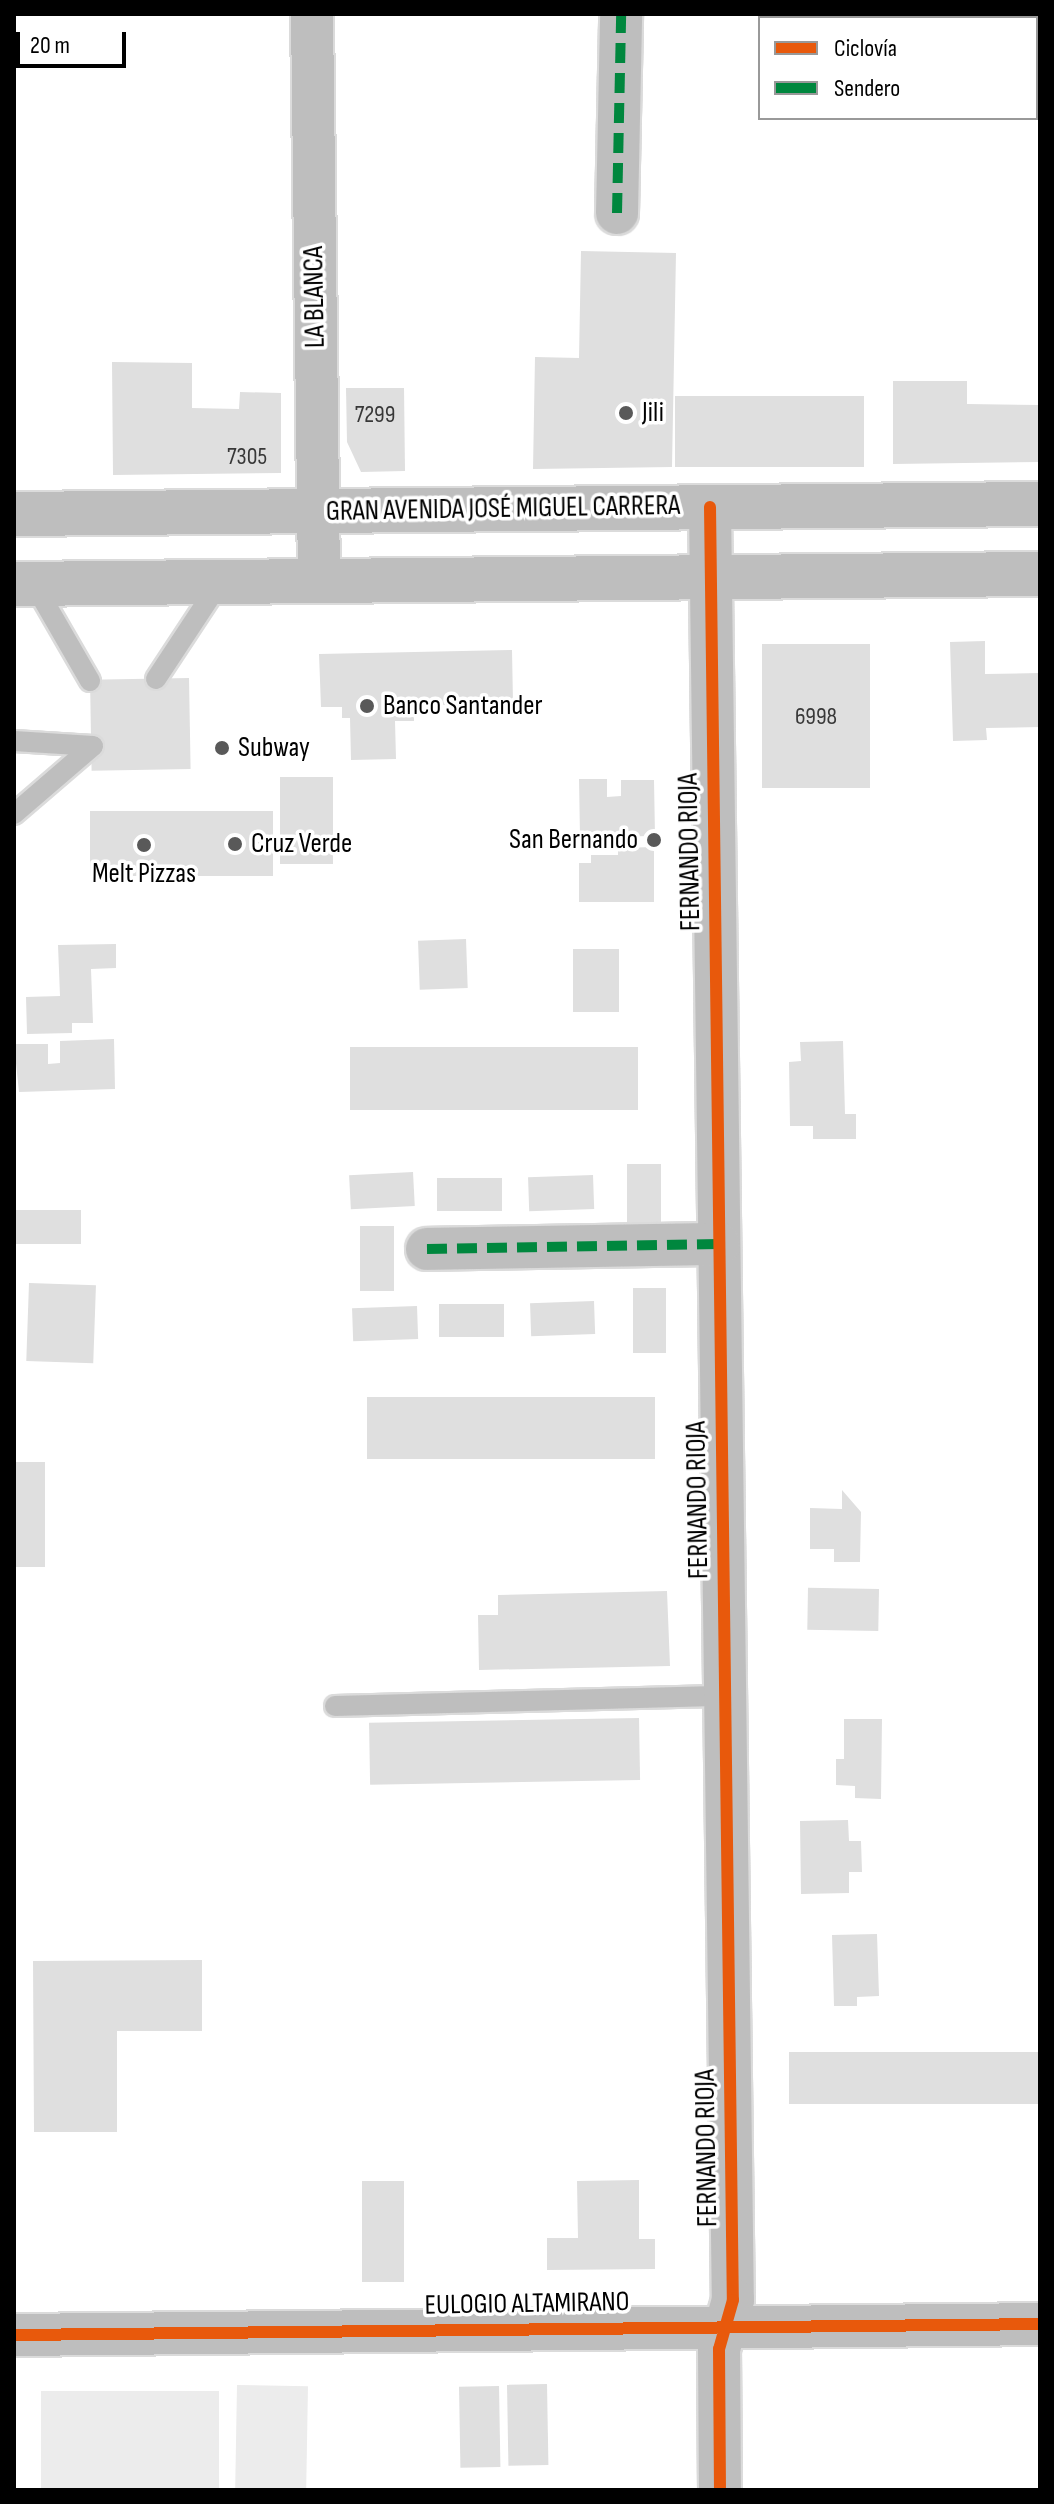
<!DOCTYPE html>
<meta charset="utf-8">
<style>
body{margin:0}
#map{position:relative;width:1054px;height:2504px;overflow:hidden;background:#fff;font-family:"Sofia Sans Condensed",sans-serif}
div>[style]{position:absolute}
.green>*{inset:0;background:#ececec;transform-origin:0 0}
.building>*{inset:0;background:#dfdfdf;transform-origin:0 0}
.roads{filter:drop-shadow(2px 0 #dbdbdb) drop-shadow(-2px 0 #dbdbdb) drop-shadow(0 2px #dbdbdb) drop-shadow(0 -2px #dbdbdb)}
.service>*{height:20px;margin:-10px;padding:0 10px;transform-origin:10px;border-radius:10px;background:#bebebe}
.minor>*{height:42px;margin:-21px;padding:0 21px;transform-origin:21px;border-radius:21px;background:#bebebe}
.primary>*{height:44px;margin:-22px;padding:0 22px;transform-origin:22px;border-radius:22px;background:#bebebe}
.quiet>*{height:10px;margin-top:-5px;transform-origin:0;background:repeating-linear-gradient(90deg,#00873e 0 20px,transparent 0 30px)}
.cycleway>*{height:12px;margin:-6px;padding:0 6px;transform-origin:6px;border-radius:6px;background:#e8590c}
.dots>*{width:22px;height:22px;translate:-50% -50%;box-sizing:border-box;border:4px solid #fff;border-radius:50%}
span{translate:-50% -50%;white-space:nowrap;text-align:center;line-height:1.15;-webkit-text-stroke:7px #fff;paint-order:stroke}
.number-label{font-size:24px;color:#383838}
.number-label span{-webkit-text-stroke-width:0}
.street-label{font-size:28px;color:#000}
.poi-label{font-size:28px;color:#000}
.left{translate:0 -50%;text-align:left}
.right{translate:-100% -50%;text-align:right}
.frame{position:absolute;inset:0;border:16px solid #000;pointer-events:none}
.legend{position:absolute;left:758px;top:16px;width:280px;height:104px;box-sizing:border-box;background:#fff;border:2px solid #999;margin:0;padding:10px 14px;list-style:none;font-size:24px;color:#000}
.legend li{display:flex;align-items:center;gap:16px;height:40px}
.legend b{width:40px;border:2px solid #999}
.scale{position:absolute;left:16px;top:32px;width:110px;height:36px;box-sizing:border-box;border:4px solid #000;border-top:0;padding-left:10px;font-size:24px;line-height:28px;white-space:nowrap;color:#000;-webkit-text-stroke:6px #fff;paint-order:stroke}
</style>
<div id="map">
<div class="green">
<div style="left:237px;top:2385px;width:71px;height:105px;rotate:1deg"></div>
<div style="left:219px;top:2391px;width:97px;height:178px;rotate:90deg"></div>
</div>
<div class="building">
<div style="clip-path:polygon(581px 251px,676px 253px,672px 467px,533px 469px,535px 357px,579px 358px)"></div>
<div style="clip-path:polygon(112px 362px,192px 363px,192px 408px,239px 409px,240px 392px,281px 393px,281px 473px,113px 475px)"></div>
<div style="clip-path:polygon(893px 381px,967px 381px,967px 404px,1040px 405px,1040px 462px,893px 464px)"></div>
<div style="clip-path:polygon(346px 388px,404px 388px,405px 471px,361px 472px,347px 442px)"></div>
<div style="left:675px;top:396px;width:189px;height:71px"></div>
<div style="clip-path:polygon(985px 641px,985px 674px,1040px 673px,1040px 727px,986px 728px,987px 740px,953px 741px,950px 642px)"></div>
<div style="left:870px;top:644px;width:144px;height:108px;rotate:90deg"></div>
<div style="clip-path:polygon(512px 650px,513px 703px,414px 706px,414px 721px,395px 721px,396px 759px,351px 760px,350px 718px,342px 718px,342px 707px,321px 707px,319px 654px)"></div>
<div style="left:189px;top:678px;width:91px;height:99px;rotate:89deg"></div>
<div style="left:280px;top:777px;width:53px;height:87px"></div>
<div style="clip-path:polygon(579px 779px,607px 779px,607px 797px,621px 796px,621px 780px,654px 780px,655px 836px,580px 837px)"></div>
<div style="left:273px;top:811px;width:65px;height:183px;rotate:90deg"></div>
<div style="clip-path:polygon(654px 847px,654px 902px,579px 902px,579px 863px,591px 863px,591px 855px,618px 855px,618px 848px)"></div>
<div style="left:466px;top:939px;width:49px;height:48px;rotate:88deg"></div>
<div style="clip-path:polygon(116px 944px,116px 968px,91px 969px,93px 1023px,72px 1023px,72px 1033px,27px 1034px,26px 997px,60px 996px,58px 945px)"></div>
<div style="left:573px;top:949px;width:46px;height:63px"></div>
<div style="clip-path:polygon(114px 1039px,115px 1089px,19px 1092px,14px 1044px,48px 1044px,48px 1064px,60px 1063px,60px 1041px)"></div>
<div style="clip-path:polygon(843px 1041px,845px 1114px,856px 1114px,856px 1139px,813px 1139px,813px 1126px,790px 1126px,789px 1062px,801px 1061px,800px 1042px)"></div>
<div style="left:638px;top:1047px;width:63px;height:288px;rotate:90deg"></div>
<div style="left:627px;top:1164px;width:34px;height:65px"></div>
<div style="left:413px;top:1172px;width:34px;height:64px;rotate:87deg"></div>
<div style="left:593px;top:1175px;width:34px;height:65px;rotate:88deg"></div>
<div style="left:502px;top:1178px;width:33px;height:65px;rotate:90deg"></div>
<div style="left:81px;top:1210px;width:34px;height:67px;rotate:90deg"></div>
<div style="left:360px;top:1226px;width:34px;height:65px"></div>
<div style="left:29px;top:1283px;width:67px;height:78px;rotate:2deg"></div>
<div style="left:633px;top:1288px;width:33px;height:65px"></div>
<div style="left:594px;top:1301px;width:33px;height:64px;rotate:88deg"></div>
<div style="left:504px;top:1304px;width:33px;height:65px;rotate:90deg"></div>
<div style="left:417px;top:1306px;width:33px;height:65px;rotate:88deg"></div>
<div style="left:655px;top:1397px;width:62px;height:288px;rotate:90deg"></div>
<div style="left:14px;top:1462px;width:31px;height:105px"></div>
<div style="clip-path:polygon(842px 1490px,861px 1512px,860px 1562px,834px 1562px,834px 1549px,810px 1549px,810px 1508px,842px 1509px)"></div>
<div style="left:879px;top:1589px;width:42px;height:71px;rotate:91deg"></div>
<div style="clip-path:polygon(667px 1591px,670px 1666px,479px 1670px,478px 1615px,498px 1615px,498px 1595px)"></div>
<div style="left:639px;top:1718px;width:62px;height:270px;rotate:89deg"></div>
<div style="clip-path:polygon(844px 1719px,882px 1719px,881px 1799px,855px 1798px,855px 1786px,836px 1785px,836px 1759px,844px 1759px)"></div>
<div style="clip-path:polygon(848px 1820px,849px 1841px,861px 1841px,862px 1872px,849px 1872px,849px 1893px,801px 1894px,800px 1821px)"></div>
<div style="clip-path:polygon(877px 1934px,879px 1996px,857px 1997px,857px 2006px,834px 2006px,832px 1935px)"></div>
<div style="clip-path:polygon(202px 1960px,202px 2031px,117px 2031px,117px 2132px,34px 2132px,33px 1961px)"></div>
<div style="left:1040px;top:2052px;width:52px;height:251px;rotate:90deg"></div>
<div style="clip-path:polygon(639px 2180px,639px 2239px,655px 2239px,655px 2269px,547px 2270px,547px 2238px,578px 2238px,577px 2181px)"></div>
<div style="left:362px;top:2181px;width:42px;height:101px"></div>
<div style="left:547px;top:2384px;width:81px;height:40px;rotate:89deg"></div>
<div style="left:499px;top:2386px;width:81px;height:40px;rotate:89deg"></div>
</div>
<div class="roads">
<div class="service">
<div style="left:34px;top:584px;width:112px;rotate:60deg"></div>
<div style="left:156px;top:679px;width:116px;rotate:-56.6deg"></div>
<div style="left:14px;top:741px;width:79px;rotate:3.6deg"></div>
<div style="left:14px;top:814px;width:104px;rotate:-40.7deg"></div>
<div style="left:335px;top:1706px;width:390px;rotate:-1.5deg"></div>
</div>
<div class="minor">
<div style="left:312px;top:14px;width:566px;rotate:89.29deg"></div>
<div style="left:617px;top:213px;width:199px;rotate:-88.8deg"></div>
<div style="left:710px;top:507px;width:1793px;rotate:89.27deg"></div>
<div style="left:733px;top:2300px;width:51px;rotate:105.9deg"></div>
<div style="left:719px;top:2349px;width:141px;rotate:89.6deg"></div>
<div style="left:427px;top:1249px;width:292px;rotate:-1deg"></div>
<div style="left:14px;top:2335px;width:1026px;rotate:-0.61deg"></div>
</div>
<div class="primary">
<div style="left:14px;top:514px;width:1026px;rotate:-0.56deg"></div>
<div style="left:14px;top:584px;width:1026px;rotate:-0.56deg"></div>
</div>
</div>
<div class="quiet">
<div style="left:617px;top:213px;width:199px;rotate:-88.8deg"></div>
<div style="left:427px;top:1249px;width:292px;rotate:-1deg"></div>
</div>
<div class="cycleway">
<div style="left:710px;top:507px;width:1793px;rotate:89.27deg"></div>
<div style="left:733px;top:2300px;width:51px;rotate:105.9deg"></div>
<div style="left:719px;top:2349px;width:141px;rotate:89.6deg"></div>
<div style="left:14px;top:2335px;width:1026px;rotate:-0.61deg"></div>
</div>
<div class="dots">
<div style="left:626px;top:413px;background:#595959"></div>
<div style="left:367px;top:706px;background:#595959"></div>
<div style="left:222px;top:748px;background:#595959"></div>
<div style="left:654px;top:840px;background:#595959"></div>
<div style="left:235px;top:844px;background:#595959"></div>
<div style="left:144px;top:845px;background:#595959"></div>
</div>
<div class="number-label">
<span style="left:375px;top:415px">7299</span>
<span style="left:247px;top:457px">7305</span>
<span style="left:816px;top:717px">6998</span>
</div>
<div class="street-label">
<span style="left:315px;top:297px;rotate:-91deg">LA BLANCA</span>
<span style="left:503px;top:509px;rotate:-1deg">GRAN AVENIDA JOSÉ MIGUEL CARRERA</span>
<span style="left:690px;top:852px;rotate:-91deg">FERNANDO RIOJA</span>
<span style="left:698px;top:1500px;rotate:-91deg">FERNANDO RIOJA</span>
<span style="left:707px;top:2148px;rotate:-91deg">FERNANDO RIOJA</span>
<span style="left:527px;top:2304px;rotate:-1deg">EULOGIO ALTAMIRANO</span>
</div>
<div class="poi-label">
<span class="left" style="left:642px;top:413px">Jili</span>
<span class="left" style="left:383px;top:706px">Banco Santander</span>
<span class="left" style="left:238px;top:748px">Subway</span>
<span class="right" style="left:638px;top:840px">San Bernando</span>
<span class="left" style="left:251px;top:844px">Cruz Verde</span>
<span style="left:144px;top:874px">Melt Pizzas</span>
</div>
<div class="frame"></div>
<ul class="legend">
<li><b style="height:10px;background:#e8590c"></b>Ciclovía</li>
<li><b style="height:10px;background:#00873e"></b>Sendero</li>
</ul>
<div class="scale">20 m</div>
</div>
